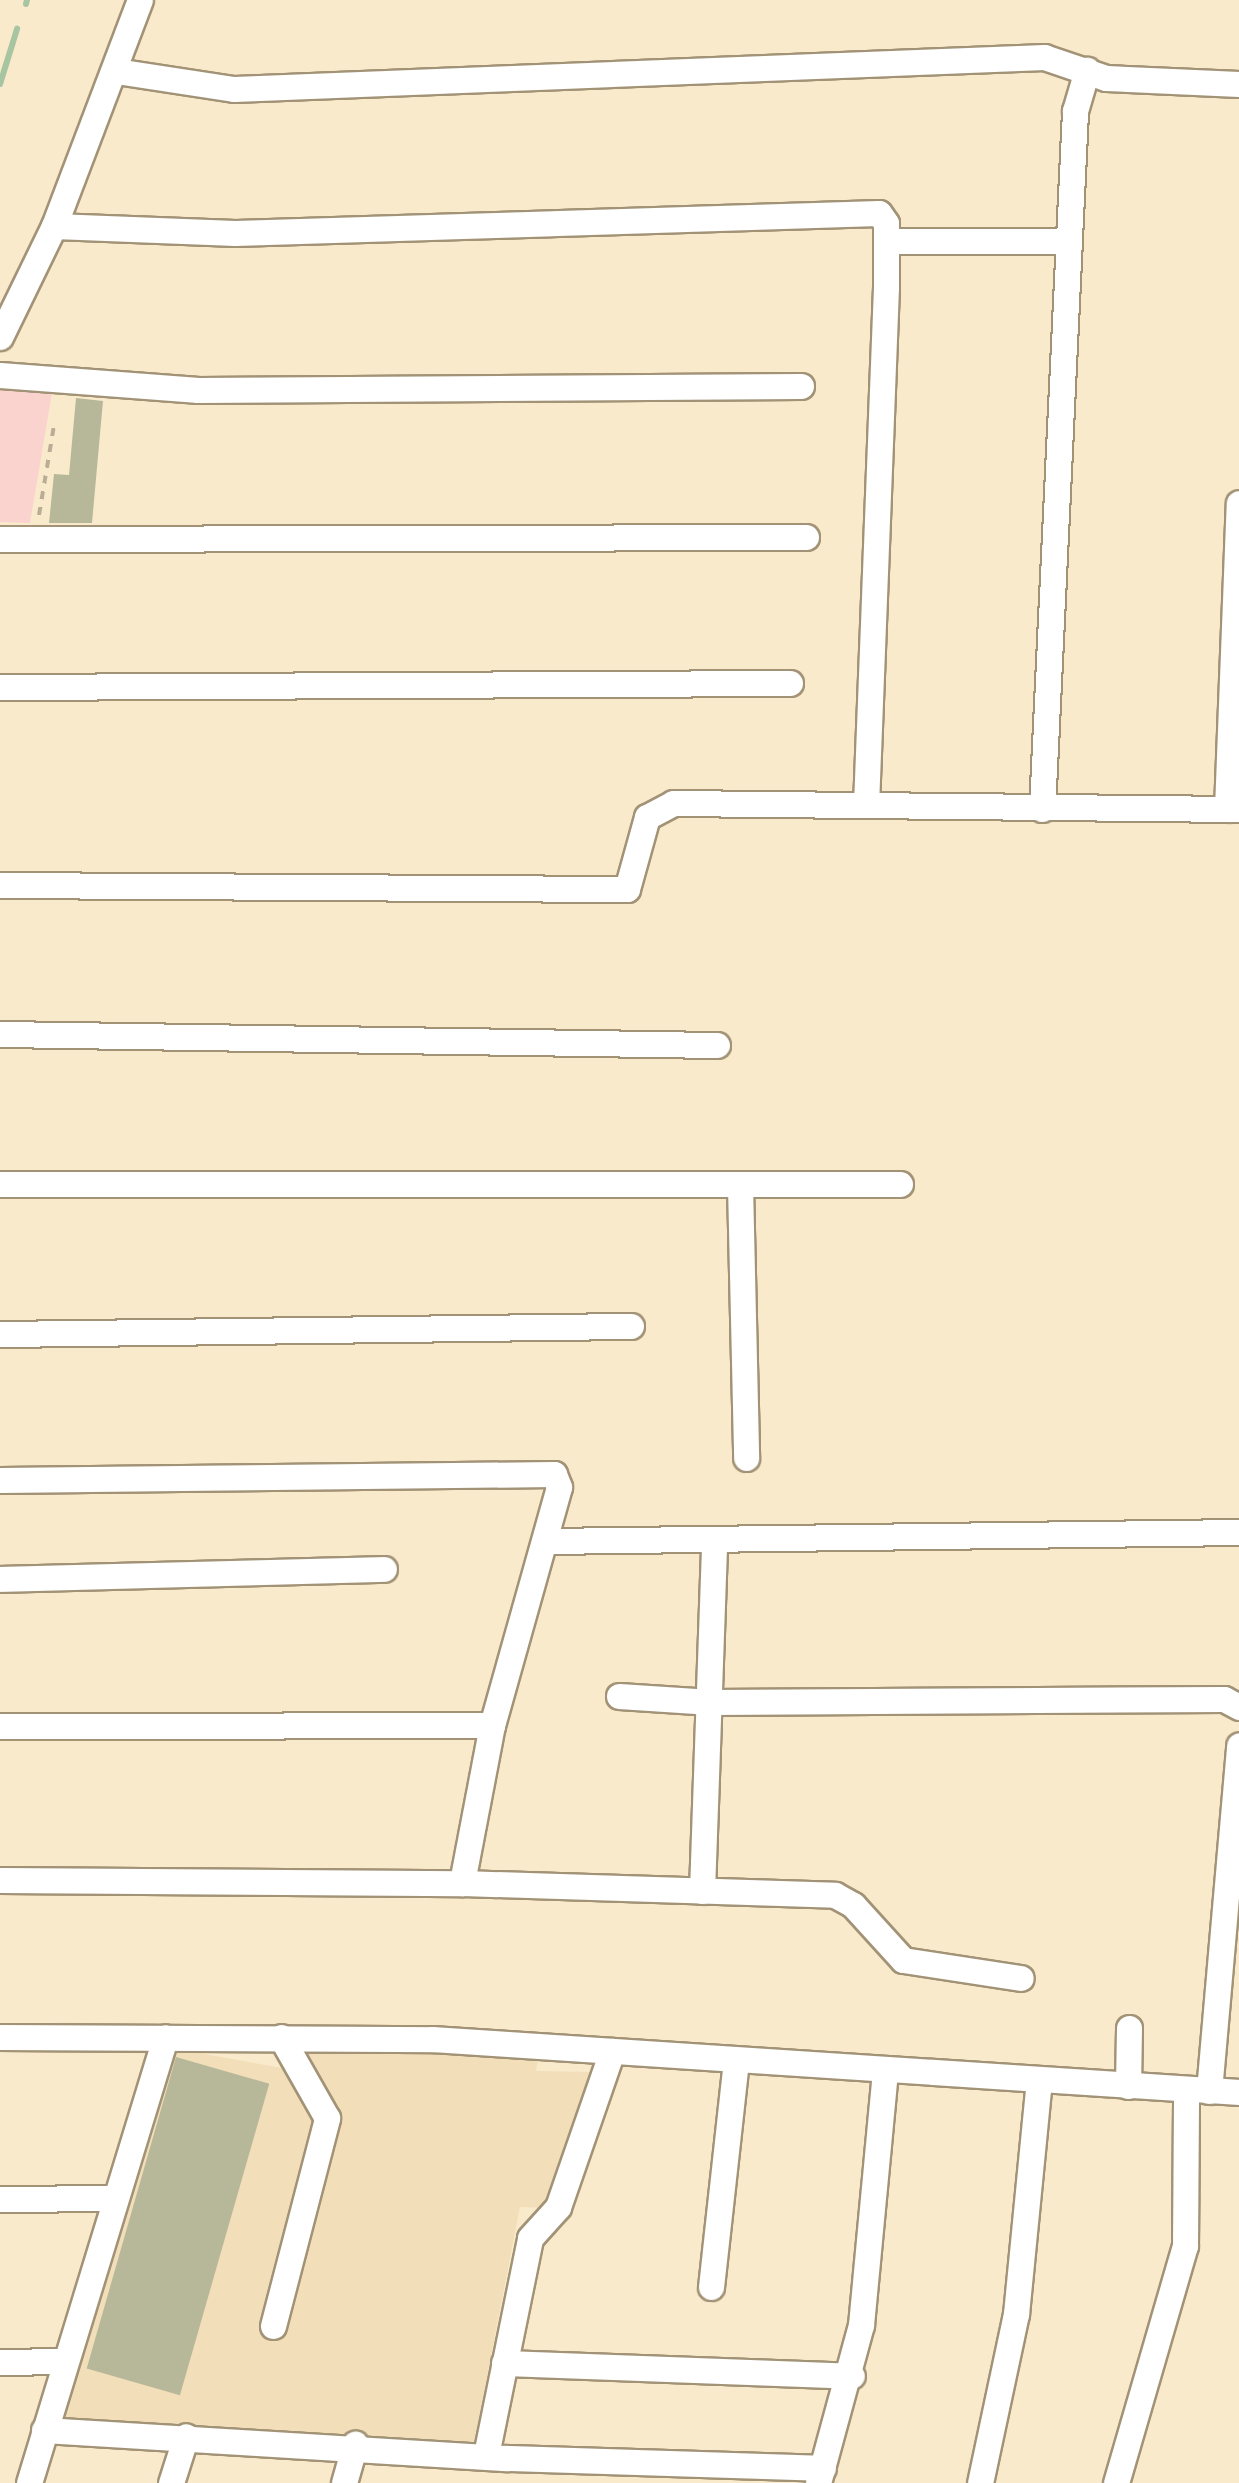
<!DOCTYPE html>
<style>
body{margin:0}
#map{position:relative;width:1239px;height:2483px;overflow:hidden;background:#faeacc;font-family:Montserrat,sans-serif}
div>[style]{position:absolute}
.built>*{inset:0;background:#f2deb9}
.green>*{inset:0;background:#fbd3ce}
.stream>*{height:6px;margin:-3px;padding:0 3px;transform-origin:3px;border-radius:3px;background:#a7c5a1}
.building>*{inset:0;background:#b6b899;transform-origin:0 0}
.path>*{height:4px;margin-top:-2px;transform-origin:0;background:repeating-linear-gradient(90deg,#baad95 0 8px,transparent 0 16px)}
.roads{filter:drop-shadow(2px 0 #a29377) drop-shadow(-2px 0 #a29377) drop-shadow(0 2px #a29377) drop-shadow(0 -2px #a29377)}
.minor>*{height:25px;margin:-12.5px;padding:0 12.5px;transform-origin:12.5px;border-radius:12.5px;background:#fff}
span{translate:-50% -50%;white-space:nowrap;text-align:center;line-height:1.15;-webkit-text-stroke:8px #fff8ec;paint-order:stroke}
</style>
<div id="map">
<div class="built">
<div style="clip-path:polygon(299px 2047px,538px 2059px,536px 2071px,595px 2072px,548px 2208px,520px 2207px,474px 2443px,60px 2418px,171px 2048px,288px 2069px)"></div>
</div>
<div class="green">
<div style="clip-path:polygon(0 385px,52px 393px,30px 523px,0 522px)"></div>
</div>
<div class="stream">
<div style="left:26px;top:4px;width:4px;rotate:-76deg"></div>
<div style="left:0;top:84px;width:58px;rotate:-72.8deg"></div>
</div>
<div class="building">
<div style="clip-path:polygon(76px 398px,103px 401px,92px 523px,49px 523px,54px 474px,69px 475px)"></div>
<div style="left:176px;top:2057px;width:97px;height:324px;rotate:16deg"></div>
</div>
<div class="path">
<div style="left:39px;top:515px;width:91px;rotate:-80.5deg"></div>
</div>
<div class="roads">
<div class="minor">
<div style="left:116px;top:71px;width:119px;rotate:8.7deg"></div>
<div style="left:234px;top:89px;width:811px;rotate:-2.26deg"></div>
<div style="left:1044px;top:57px;width:65px;rotate:18.7deg"></div>
<div style="left:1106px;top:78px;width:133px;rotate:2.6deg"></div>
<div style="left:54px;top:226px;width:181px;rotate:2.2deg"></div>
<div style="left:235px;top:233px;width:644px;rotate:-1.78deg"></div>
<div style="left:879px;top:213px;width:12px;rotate:55deg"></div>
<div style="left:886px;top:223px;width:64px;rotate:90deg"></div>
<div style="left:886px;top:287px;width:518px;rotate:92.21deg"></div>
<div style="left:886px;top:241px;width:183px"></div>
<div style="left:0;top:337px;width:123px;rotate:-64.1deg"></div>
<div style="left:54px;top:226px;width:242px;rotate:-69.2deg"></div>
<div style="left:0;top:375px;width:199px;rotate:4.3deg"></div>
<div style="left:198px;top:390px;width:603px;rotate:-0.38deg"></div>
<div style="left:0;top:539px;width:806px;rotate:-0.14deg"></div>
<div style="left:0;top:687px;width:790px;rotate:-0.29deg"></div>
<div style="left:1042px;top:809px;width:699px;rotate:-87.29deg"></div>
<div style="left:1075px;top:111px;width:43px;rotate:-73.7deg"></div>
<div style="left:1227px;top:809px;width:306px;rotate:-87.8deg"></div>
<div style="left:0;top:885px;width:627px;rotate:0.37deg"></div>
<div style="left:627px;top:889px;width:75px;rotate:-74.5deg"></div>
<div style="left:647px;top:817px;width:30px;rotate:-28deg"></div>
<div style="left:673px;top:803px;width:566px;rotate:0.61deg"></div>
<div style="left:0;top:1034px;width:717px;rotate:0.88deg"></div>
<div style="left:0;top:1184px;width:900px"></div>
<div style="left:740px;top:1185px;width:273px;rotate:88.7deg"></div>
<div style="left:0;top:1334px;width:631px;rotate:-0.73deg"></div>
<div style="left:0;top:1480px;width:554px;rotate:-0.62deg"></div>
<div style="left:554px;top:1474px;width:14px;rotate:69deg"></div>
<div style="left:559px;top:1487px;width:247px;rotate:105.7deg"></div>
<div style="left:492px;top:1725px;width:161px;rotate:100.8deg"></div>
<div style="left:545px;top:1541px;width:694px;rotate:-0.74deg"></div>
<div style="left:0;top:1579px;width:384px;rotate:-1.5deg"></div>
<div style="left:619px;top:1696px;width:92px;rotate:3.7deg"></div>
<div style="left:711px;top:1702px;width:513px;rotate:-0.34deg"></div>
<div style="left:1224px;top:1699px;width:17px;rotate:28deg"></div>
<div style="left:0;top:1726px;width:492px;rotate:-0.1deg"></div>
<div style="left:0;top:1880px;width:462px;rotate:0.4deg"></div>
<div style="left:462px;top:1883px;width:373px;rotate:1.8deg"></div>
<div style="left:835px;top:1895px;width:21px;rotate:29deg"></div>
<div style="left:853px;top:1905px;width:74px;rotate:47.7deg"></div>
<div style="left:903px;top:1960px;width:119px;rotate:8.7deg"></div>
<div style="left:702px;top:1891px;width:350px;rotate:-88deg"></div>
<div style="left:0;top:2037px;width:432px;rotate:0.3deg"></div>
<div style="left:432px;top:2039px;width:809px;rotate:3.76deg"></div>
<div style="left:1128px;top:2086px;width:58px;rotate:-89deg"></div>
<div style="left:1209px;top:2091px;width:347px;rotate:-85deg"></div>
<div style="left:0;top:2199px;width:112px;rotate:-0.5deg"></div>
<div style="left:711px;top:2287px;width:228px;rotate:-83.7deg"></div>
<div style="left:273px;top:2326px;width:215px;rotate:-75.4deg"></div>
<div style="left:327px;top:2118px;width:93px;rotate:-119.6deg"></div>
<div style="left:0;top:2362px;width:65px;rotate:-0.9deg"></div>
<div style="left:504px;top:2363px;width:348px;rotate:2.1deg"></div>
<div style="left:44px;top:2430px;width:463px;rotate:3.5deg"></div>
<div style="left:506px;top:2458px;width:317px;rotate:1.8deg"></div>
<div style="left:486px;top:2455px;width:221px;rotate:-78.5deg"></div>
<div style="left:530px;top:2238px;width:42px;rotate:-47.9deg"></div>
<div style="left:558px;top:2207px;width:165px;rotate:-70.9deg"></div>
<div style="left:29px;top:2483px;width:466px;rotate:-73deg"></div>
<div style="left:171px;top:2483px;width:49px;rotate:-72.3deg"></div>
<div style="left:344px;top:2483px;width:41px;rotate:-74.2deg"></div>
<div style="left:818px;top:2483px;width:164px;rotate:-74.8deg"></div>
<div style="left:861px;top:2325px;width:255px;rotate:-84.6deg"></div>
<div style="left:980px;top:2483px;width:173px;rotate:-78deg"></div>
<div style="left:1016px;top:2314px;width:234px;rotate:-84.4deg"></div>
<div style="left:1116px;top:2483px;width:247px;rotate:-73.8deg"></div>
<div style="left:1185px;top:2246px;width:156px;rotate:-89.6deg"></div>
</div>
</div>
</div>
